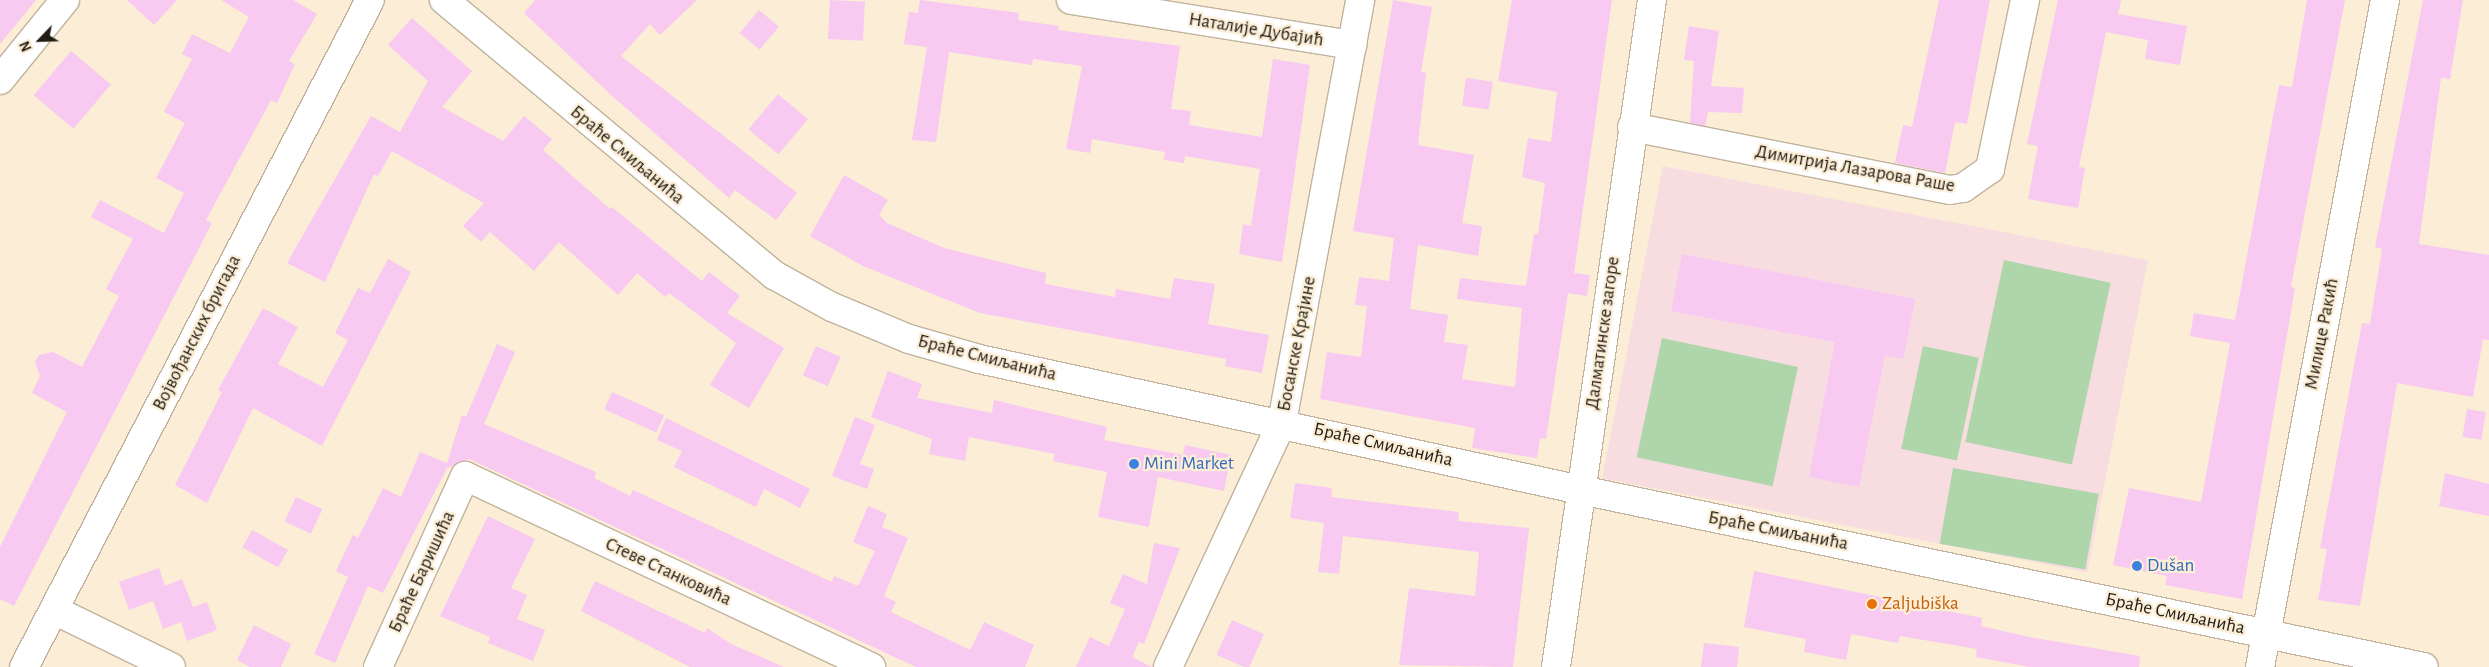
<!DOCTYPE html>
<meta charset="utf-8">
<style>
body{margin:0}
#map{position:relative;width:2489px;height:667px;overflow:hidden;background:#fbedd6;font-family:"Alegreya Sans",sans-serif}
div>[style]{position:absolute}
.education>*{inset:0;background:#f8dde0;transform-origin:0 0}
.green>*{inset:0;background:#afd6ab;transform-origin:0 0}
.building>*{inset:0;background:#f8c9f1;transform-origin:0 0}
.roads{filter:drop-shadow(1px 0 #c1b39d) drop-shadow(-1px 0 #c1b39d) drop-shadow(0 1px #c1b39d) drop-shadow(0 -1px #c1b39d)}
.minor>*{height:28px;margin:-14px;padding:0 14px;transform-origin:14px;border-radius:14px;background:#fff}
.tertiary>*{height:28px;margin:-14px;padding:0 14px;transform-origin:14px;border-radius:14px;background:#fff}
.dots>*{width:14px;height:14px;translate:-50% -50%;box-sizing:border-box;border:2px solid #fbedd6;border-radius:50%}
span{translate:-50% -50%;white-space:nowrap;text-align:center;line-height:1.15;-webkit-text-stroke:4.5px #fbedd6;paint-order:stroke}
.street-label{font-size:19px;color:#211c13}
.shop-label{font-size:19px;color:#366cbe}
.left{translate:0 -50%;text-align:left}
.food-label{font-size:19px;color:#c56008}
.north{position:absolute;left:15px;top:15px;width:50px;height:50px;-webkit-text-stroke:4px #fbedd6;paint-order:stroke;rotate:246deg;font-size:14px;font-weight:700;line-height:20px;text-align:center;color:#211c13}
.north::after{content:'';display:block;margin:auto;width:18px;height:22px;background:#211c13;clip-path:polygon(50% 0,100% 100%,50% 72%,0 100%)}
</style>
<div id="map">
<div class="education">
<div style="left:1663px;top:166px;width:494px;height:318px;rotate:11deg"></div>
</div>
<div class="green">
<div style="left:2004px;top:260px;width:109px;height:186px;rotate:12deg"></div>
<div style="left:1662px;top:338px;width:139px;height:122px;rotate:12deg"></div>
<div style="left:1923px;top:346px;width:57px;height:105px;rotate:12deg"></div>
<div style="left:1953px;top:468px;width:148px;height:77px;rotate:10deg"></div>
</div>
<div class="building">
<div style="clip-path:polygon(0 0,36px 0,0 44px)"></div>
<div style="clip-path:polygon(127px 0,177px 0,154px 25px)"></div>
<div style="clip-path:polygon(221px 0,293px 0,317px 14px,289px 61px,295px 64px,277px 103px,271px 100px,206px 220px,212px 223px,14px 606px,0 599px,0 547px,67px 412px,32px 393px,40px 376px,35px 362px,39px 355px,53px 352px,82px 367px,119px 296px,106px 289px,133px 239px,91px 217px,100px 200px,164px 233px,184px 193px,156px 178px,185px 123px,164px 112px,192px 59px,182px 54px,192px 34px,230px 53px,249px 17px)"></div>
<div style="clip-path:polygon(535px 0,697px 0,660px 35px,650px 24px,621px 56px,797px 193px,776px 220px,735px 190px,729px 198px,611px 95px,524px 13px)"></div>
<div style="left:830px;top:0;width:35px;height:39px;rotate:3deg"></div>
<div style="clip-path:polygon(920px 0,1019px 13px,1018px 20px,1059px 26px,1058px 30px,1180px 46px,1171px 109px,1191px 111px,1189px 125px,1262px 137px,1273px 59px,1310px 65px,1282px 262px,1239px 254px,1243px 224px,1251px 226px,1260px 169px,1185px 156px,1184px 163px,1164px 160px,1165px 152px,1092px 139px,1090px 153px,1066px 149px,1082px 66px,1033px 59px,1032px 65px,949px 52px,936px 142px,912px 140px,927px 47px,904px 44px,909px 12px,918px 13px)"></div>
<div style="clip-path:polygon(1393px 0,1432px 7px,1421px 72px,1426px 73px,1418px 145px,1474px 155px,1462px 223px,1482px 226px,1478px 256px,1418px 245px,1410px 309px,1448px 315px,1444px 342px,1468px 345px,1462px 379px,1515px 387px,1522px 308px,1457px 299px,1460px 278px,1526px 286px,1534px 234px,1538px 234px,1545px 183px,1522px 177px,1528px 138px,1551px 142px,1557px 92px,1498px 81px,1512px 0,1612px 0,1574px 273px,1590px 275px,1587px 296px,1568px 293px,1546px 439px,1540px 438px,1537px 458px,1472px 448px,1475px 428px,1320px 399px,1327px 352px,1361px 357px,1367px 306px,1355px 305px,1359px 277px,1389px 281px,1394px 238px,1353px 231px)"></div>
<div style="clip-path:polygon(1939px 0,1990px 0,1967px 124px,1955px 122px,1945px 173px,1895px 163px,1903px 125px,1912px 127px)"></div>
<div style="clip-path:polygon(2058px 0,2121px 0,2118px 14px,2187px 26px,2180px 65px,2145px 59px,2148px 40px,2106px 32px,2079px 167px,2085px 168px,2078px 208px,2028px 199px,2038px 146px,2027px 144px)"></div>
<div style="clip-path:polygon(2307px 0,2345px 0,2291px 287px,2295px 288px,2242px 599px,2165px 585px,2167px 576px,2113px 565px,2129px 488px,2201px 502px,2230px 343px,2190px 336px,2194px 313px,2235px 320px,2279px 85px,2292px 87px)"></div>
<div style="clip-path:polygon(2423px 0,2463px 0,2450px 79px,2441px 78px,2419px 244px,2489px 255px,2489px 340px,2483px 339px,2473px 397px,2397px 383px,2360px 606px,2318px 600px,2327px 549px,2320px 548px,2362px 323px,2370px 324px,2382px 249px,2375px 247px)"></div>
<div style="left:759px;top:10px;width:26px;height:30px;rotate:40deg"></div>
<div style="clip-path:polygon(412px 18px,472px 71px,442px 107px,503px 141px,524px 116px,552px 139px,543px 150px,610px 209px,612px 207px,702px 281px,709px 272px,740px 296px,727px 313px,784px 348px,749px 408px,710px 385px,736px 343px,669px 293px,665px 297px,637px 273px,618px 295px,559px 242px,534px 271px,490px 232px,481px 242px,463px 226px,484px 203px,392px 151px,378px 176px,374px 174px,325px 282px,287px 263px,371px 116px,400px 132px,428px 81px,388px 45px)"></div>
<div style="clip-path:polygon(1689px 26px,1719px 31px,1711px 86px,1744px 88px,1742px 113px,1708px 112px,1705px 126px,1690px 123px,1694px 61px,1684px 60px)"></div>
<div style="left:71px;top:51px;width:52px;height:58px;rotate:40deg"></div>
<div style="left:1466px;top:78px;width:27px;height:28px;rotate:8deg"></div>
<div style="left:778px;top:94px;width:39px;height:46px;rotate:40deg"></div>
<div style="clip-path:polygon(844px 175px,888px 200px,879px 215px,887px 223px,944px 248px,1046px 273px,1045px 284px,1115px 297px,1116px 289px,1170px 299px,1174px 278px,1215px 284px,1208px 324px,1269px 335px,1262px 373px,1225px 366px,1226px 359px,980px 313px,863px 266px,810px 236px)"></div>
<div style="clip-path:polygon(1682px 254px,1915px 299px,1903px 359px,1885px 356px,1859px 487px,1809px 477px,1835px 342px,1671px 311px)"></div>
<div style="clip-path:polygon(388px 259px,411px 272px,322px 446px,253px 408px,207px 503px,175px 485px,222px 392px,218px 390px,263px 308px,298px 327px,278px 364px,323px 387px,348px 340px,335px 333px,358px 288px,370px 293px)"></div>
<div style="clip-path:polygon(497px 344px,515px 352px,484px 424px,596px 472px,594px 478px,630px 496px,633px 490px,832px 582px,834px 576px,858px 586px,875px 551px,853px 542px,868px 506px,887px 514px,882px 527px,908px 538px,884px 596px,896px 602px,891px 612px,970px 650px,984px 622px,1034px 645px,1025px 667px,916px 667px,469px 459px,447px 468px,383px 593px,368px 586px,335px 663px,314px 654px,348px 577px,336px 571px,353px 535px,358px 538px,383px 488px,401px 497px,420px 452px,447px 463px,462px 415px,466px 417px)"></div>
<div style="left:816px;top:346px;width:27px;height:32px;rotate:24deg"></div>
<div style="clip-path:polygon(888px 371px,922px 384px,917px 398px,992px 413px,994px 400px,1107px 427px,1104px 440px,1183px 455px,1185px 445px,1231px 455px,1224px 491px,1158px 477px,1149px 527px,1098px 517px,1107px 472px,1053px 461px,1055px 454px,969px 437px,965px 461px,929px 454px,932px 439px,871px 417px)"></div>
<div style="left:612px;top:392px;width:57px;height:19px;rotate:24deg"></div>
<div style="left:2467px;top:409px;width:19px;height:28px;rotate:9deg"></div>
<div style="clip-path:polygon(855px 417px,875px 425px,860px 464px,874px 469px,867px 489px,832px 476px)"></div>
<div style="clip-path:polygon(666px 418px,810px 489px,800px 508px,764px 489px,756px 507px,674px 467px,682px 451px,657px 440px)"></div>
<div style="clip-path:polygon(2445px 473px,2489px 484px,2489px 516px,2439px 506px)"></div>
<div style="clip-path:polygon(1295px 483px,1332px 488px,1331px 497px,1459px 512px,1458px 521px,1529px 528px,1513px 667px,1399px 665px,1409px 588px,1475px 596px,1479px 552px,1343px 536px,1339px 574px,1318px 572px,1324px 523px,1290px 518px)"></div>
<div style="left:296px;top:497px;width:29px;height:27px;rotate:25deg"></div>
<div style="clip-path:polygon(488px 516px,535px 539px,511px 588px,527px 595px,517px 619px,545px 630px,533px 661px,488px 643px,490px 637px,440px 616px)"></div>
<div style="left:252px;top:530px;width:41px;height:20px;rotate:29deg"></div>
<div style="clip-path:polygon(1154px 543px,1180px 548px,1144px 644px,1139px 642px,1132px 657px,1152px 667px,1076px 667px,1090px 637px,1109px 646px,1125px 609px,1110px 603px,1123px 574px,1147px 584px)"></div>
<div style="clip-path:polygon(159px 568px,165px 586px,182px 579px,193px 607px,207px 602px,217px 630px,187px 641px,181px 622px,163px 629px,153px 601px,129px 610px,119px 582px)"></div>
<div style="clip-path:polygon(1754px 571px,1982px 618px,1981px 626px,2029px 637px,2140px 656px,2139px 667px,2030px 667px,1976px 657px,1977px 649px,1900px 636px,1898px 643px,1851px 634px,1846px 660px,1804px 652px,1806px 639px,1744px 627px)"></div>
<div style="clip-path:polygon(595px 581px,705px 633px,707px 628px,731px 644px,784px 667px,690px 667px,581px 611px)"></div>
<div style="left:1232px;top:620px;width:35px;height:38px;rotate:24deg"></div>
<div style="clip-path:polygon(254px 625px,291px 644px,281px 667px,250px 667px,237px 660px)"></div>
<div style="clip-path:polygon(1704px 643px,1739px 647px,1737px 667px,1701px 667px)"></div>
</div>
<div class="roads">
<div class="minor">
<div style="left:444px;top:0;width:430px;rotate:39.8deg"></div>
<div style="left:774px;top:275px;width:66px;rotate:28.9deg"></div>
<div style="left:832px;top:307px;width:83px;rotate:22.6deg"></div>
<div style="left:909px;top:339px;width:73px;rotate:15.9deg"></div>
<div style="left:979px;top:359px;width:616px;rotate:12.28deg"></div>
<div style="left:1581px;top:490px;width:861px;rotate:11.86deg"></div>
<div style="left:1071px;top:0;width:285px;rotate:9.1deg"></div>
<div style="left:0;top:80px;width:103px;rotate:-50.9deg"></div>
<div style="left:1632px;top:127px;width:324px;rotate:11.2deg"></div>
<div style="left:1950px;top:190px;width:13px;rotate:-9deg"></div>
<div style="left:1963px;top:188px;width:33px;rotate:-35deg"></div>
<div style="left:1990px;top:169px;width:173px;rotate:-78.3deg"></div>
<div style="left:54px;top:610px;width:130px;rotate:26deg"></div>
<div style="left:378px;top:667px;width:210px;rotate:-65.5deg"></div>
<div style="left:465px;top:476px;width:449px;rotate:25.2deg"></div>
<div style="left:1168px;top:667px;width:270px;rotate:-65deg"></div>
<div style="left:1282px;top:422px;width:429px;rotate:-79.5deg"></div>
<div style="left:1556px;top:667px;width:674px;rotate:-81.81deg"></div>
<div style="left:2260px;top:667px;width:679px;rotate:-79.39deg"></div>
</div>
<div class="tertiary">
<div style="left:24px;top:667px;width:751px;rotate:-62.58deg"></div>
</div>
</div>
<div class="dots">
<div style="left:1134px;top:464px;background:#3f7fe0"></div>
<div style="left:2137px;top:566px;background:#3f7fe0"></div>
<div style="left:1872px;top:604px;background:#e8710a"></div>
</div>
<div class="street-label">
<span style="left:1256px;top:30px;rotate:9deg">Наталије Дубајић</span>
<span style="left:627px;top:155px;rotate:40deg">Браће Смиљанића</span>
<span style="left:1855px;top:169px;rotate:10deg">Димитрија Лазарова Раше</span>
<span style="left:197px;top:333px;rotate:-63deg">Војвођанских бригада</span>
<span style="left:1603px;top:333px;rotate:-82deg">Далматинске загоре</span>
<span style="left:2322px;top:334px;rotate:-79deg">Милице Ракић</span>
<span style="left:1297px;top:344px;rotate:-79deg">Босанске Крајине</span>
<span style="left:987px;top:358px;rotate:14deg">Браће Смиљанића</span>
<span style="left:1383px;top:445px;rotate:13deg">Браће Смиљанића</span>
<span style="left:1778px;top:531px;rotate:11deg">Браће Смиљанића</span>
<span style="left:422px;top:572px;rotate:-65deg">Браће Баришића</span>
<span style="left:668px;top:572px;rotate:25deg">Стеве Станковића</span>
<span style="left:2175px;top:614px;rotate:12deg">Браће Смиљанића</span>
</div>
<div class="shop-label">
<span class="left" style="left:1144px;top:464px">Mini Market</span>
<span class="left" style="left:2147px;top:566px">Dušan</span>
</div>
<div class="food-label">
<span class="left" style="left:1882px;top:604px">Zaljubiška</span>
</div>
<div class="north">N</div>
</div>
